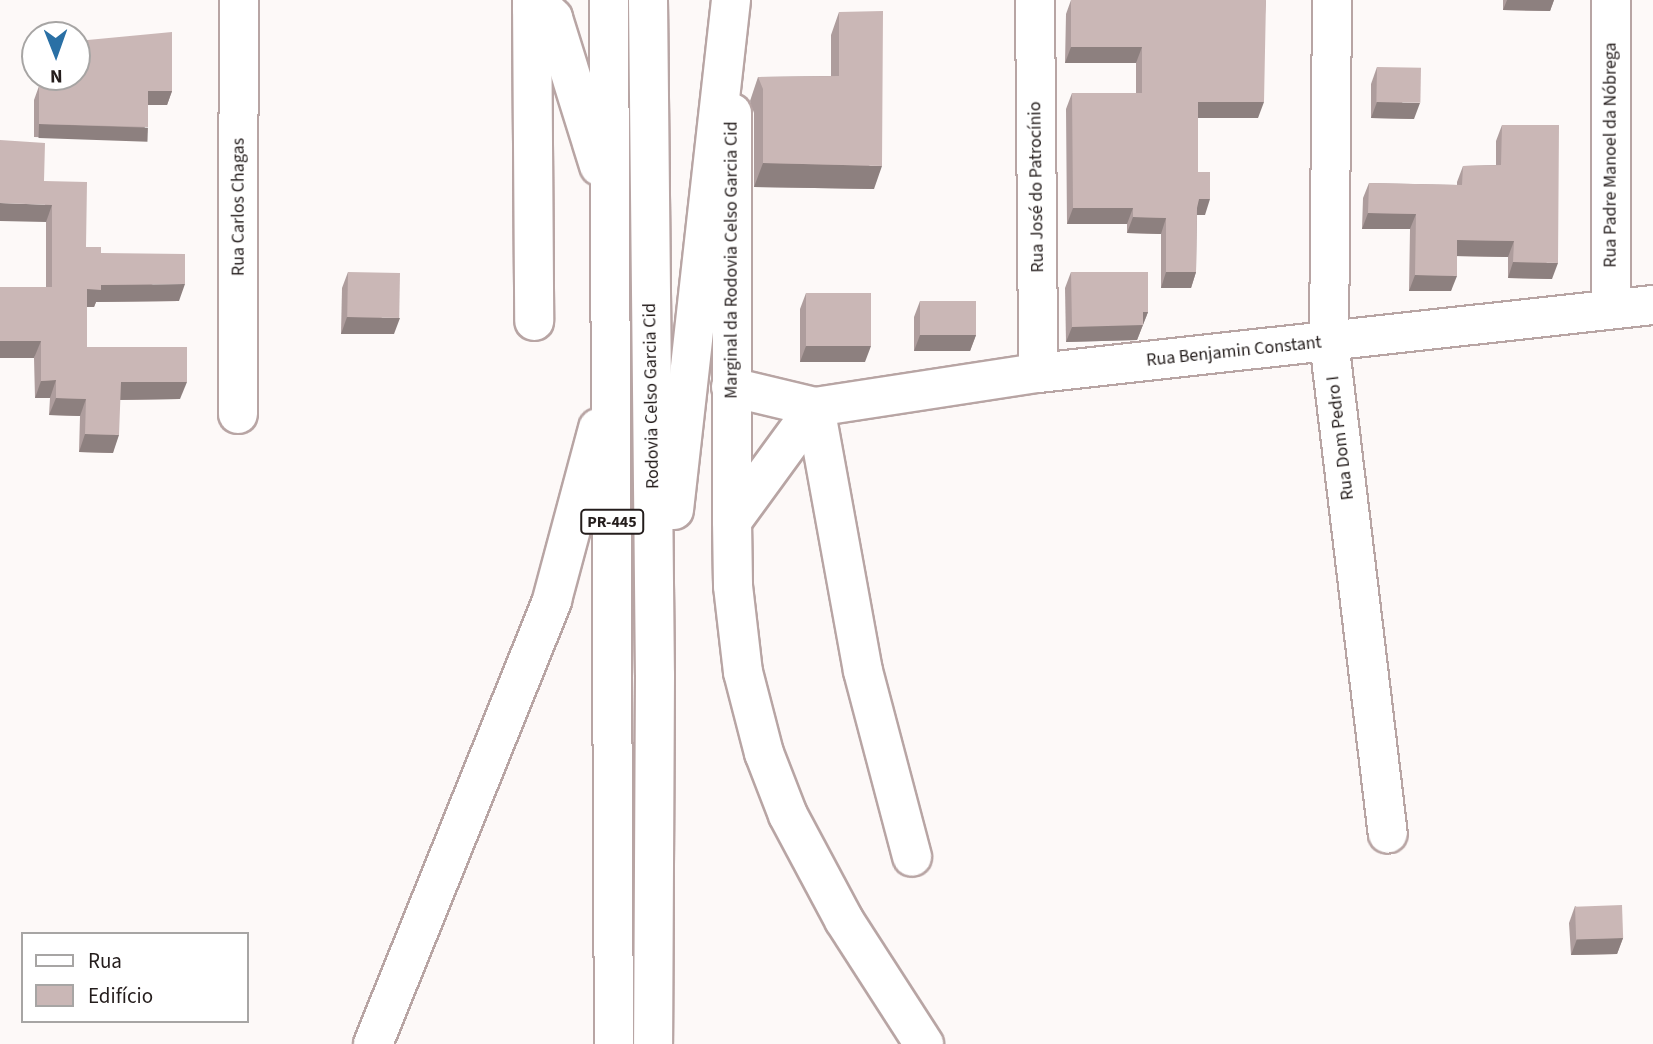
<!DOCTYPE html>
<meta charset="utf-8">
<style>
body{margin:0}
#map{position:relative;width:1653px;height:1044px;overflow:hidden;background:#fdf9f8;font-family:"Source Sans 3",sans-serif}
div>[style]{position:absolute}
.roads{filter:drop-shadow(2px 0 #b8a5a4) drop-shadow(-2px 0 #b8a5a4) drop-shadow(0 2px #b8a5a4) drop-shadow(0 -2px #b8a5a4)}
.minor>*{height:38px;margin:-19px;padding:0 19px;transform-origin:19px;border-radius:19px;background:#fff}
.highway>*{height:38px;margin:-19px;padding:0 19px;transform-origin:19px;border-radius:19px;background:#fff}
.wall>*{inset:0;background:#ae9d9d}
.shaded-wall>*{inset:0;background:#8d807f;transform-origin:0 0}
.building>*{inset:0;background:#cab7b6;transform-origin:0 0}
span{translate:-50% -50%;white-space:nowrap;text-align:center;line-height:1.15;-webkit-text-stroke:5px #fff;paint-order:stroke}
.shield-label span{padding:2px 5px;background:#fff;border:2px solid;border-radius:5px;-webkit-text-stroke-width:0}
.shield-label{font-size:16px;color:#241d1c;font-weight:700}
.street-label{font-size:18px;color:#241d1c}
.legend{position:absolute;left:21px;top:932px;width:228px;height:91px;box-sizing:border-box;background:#fff;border:2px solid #a7a5a4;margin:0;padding:9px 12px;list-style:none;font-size:21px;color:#241d1c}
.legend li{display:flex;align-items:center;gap:14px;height:35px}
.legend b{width:35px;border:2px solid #a7a5a4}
.north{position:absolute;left:21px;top:21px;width:70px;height:70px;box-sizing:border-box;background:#fff;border:2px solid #a7a5a4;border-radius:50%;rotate:179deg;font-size:19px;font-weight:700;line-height:28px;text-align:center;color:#241d1c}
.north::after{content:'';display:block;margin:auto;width:24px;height:32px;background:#2a70a5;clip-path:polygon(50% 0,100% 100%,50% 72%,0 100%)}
</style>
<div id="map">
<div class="roads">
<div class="minor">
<div style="left:532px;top:0;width:321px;rotate:89.6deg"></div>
<div style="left:1035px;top:0;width:373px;rotate:89.5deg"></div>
<div style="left:1332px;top:0;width:341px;rotate:90.5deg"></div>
<div style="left:1329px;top:341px;width:496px;rotate:83.2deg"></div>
<div style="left:1611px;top:0;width:309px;rotate:90deg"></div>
<div style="left:732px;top:113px;width:408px;rotate:90deg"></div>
<div style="left:731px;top:387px;width:86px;rotate:13.4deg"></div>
<div style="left:815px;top:407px;width:226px;rotate:-8.7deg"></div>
<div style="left:1038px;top:373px;width:619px;rotate:-6.31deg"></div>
<div style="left:815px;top:407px;width:268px;rotate:79.7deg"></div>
<div style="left:863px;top:671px;width:192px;rotate:75.2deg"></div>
<div style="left:238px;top:414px;width:414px;rotate:-89.9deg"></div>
<div style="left:732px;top:521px;width:141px;rotate:-53.9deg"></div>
</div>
<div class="highway">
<div style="left:609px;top:0;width:1044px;rotate:89.73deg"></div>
<div style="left:648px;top:0;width:675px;rotate:89.41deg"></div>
<div style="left:655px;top:675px;width:369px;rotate:90.3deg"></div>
<div style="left:532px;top:9px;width:12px"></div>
<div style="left:544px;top:9px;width:13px;rotate:45deg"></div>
<div style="left:553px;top:18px;width:155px;rotate:72.7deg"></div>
<div style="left:674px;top:510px;width:513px;rotate:-83.62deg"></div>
<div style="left:732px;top:521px;width:65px;rotate:89.1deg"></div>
<div style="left:733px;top:586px;width:87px;rotate:83.4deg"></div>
<div style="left:743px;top:672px;width:84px;rotate:75.5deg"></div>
<div style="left:764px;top:753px;width:66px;rotate:68.8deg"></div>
<div style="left:788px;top:815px;width:119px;rotate:61.9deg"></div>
<div style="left:844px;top:920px;width:148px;rotate:57.2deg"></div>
<div style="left:373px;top:1044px;width:479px;rotate:-68deg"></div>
<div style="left:552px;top:600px;width:178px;rotate:-75deg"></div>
</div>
</div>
<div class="wall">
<div style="clip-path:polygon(1071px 0,1266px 0,1258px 118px,1198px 118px,1198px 172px,1205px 215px,1197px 215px,1196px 272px,1191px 288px,1161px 288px,1161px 234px,1127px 233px,1127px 224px,1067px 224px,1066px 109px,1072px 93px,1136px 93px,1136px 63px,1065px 63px,1066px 14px)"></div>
<div style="clip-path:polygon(1503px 0,1554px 0,1550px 11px,1503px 10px)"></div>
<div style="clip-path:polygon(839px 12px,874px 189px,754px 187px,754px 113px,750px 101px,758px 77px,831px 76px,831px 35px)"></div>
<div style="clip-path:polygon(1377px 67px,1414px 119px,1371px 118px,1371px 84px)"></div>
<div style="clip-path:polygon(44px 77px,77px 77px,172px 91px,167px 105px,148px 105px,143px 140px,34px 137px,34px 100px,39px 86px,44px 86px)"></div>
<div style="clip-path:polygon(1502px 125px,1552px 279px,1508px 278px,1508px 257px,1457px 256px,1451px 291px,1409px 291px,1410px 229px,1362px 229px,1363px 198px,1369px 183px,1457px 185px,1457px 182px,1463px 166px,1496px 165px,1496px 141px)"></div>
<div style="clip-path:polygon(44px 181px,86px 247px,101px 253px,179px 301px,96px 302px,94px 307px,87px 307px,87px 347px,180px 399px,120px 400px,113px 453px,79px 452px,80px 416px,49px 415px,50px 398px,35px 398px,34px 358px,46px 287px,46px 222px)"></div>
<div style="clip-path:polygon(348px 272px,394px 334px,341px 334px,342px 288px)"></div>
<div style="clip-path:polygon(1071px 272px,1148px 312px,1137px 340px,1066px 342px,1065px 288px)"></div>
<div style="clip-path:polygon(806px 293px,865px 362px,800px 362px,800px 309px)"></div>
<div style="clip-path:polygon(920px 301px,976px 335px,970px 351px,914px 351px,914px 317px)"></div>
<div style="clip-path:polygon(1575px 906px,1623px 938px,1617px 954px,1571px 955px,1569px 923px)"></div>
</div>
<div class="shaded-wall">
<div style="clip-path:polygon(1507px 0,1554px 0,1550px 11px,1503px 10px)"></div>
<div style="clip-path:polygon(1071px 47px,1142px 47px,1136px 63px,1065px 63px)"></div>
<div style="clip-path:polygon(148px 91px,172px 91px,167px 105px,143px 105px)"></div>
<div style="clip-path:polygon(1198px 102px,1264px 102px,1258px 118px,1192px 118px)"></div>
<div style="clip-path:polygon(1377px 102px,1420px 103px,1414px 119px,1371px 118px)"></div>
<div style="left:39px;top:124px;width:109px;height:14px;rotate:2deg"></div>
<div style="clip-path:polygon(763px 163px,882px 166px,874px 189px,754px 187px)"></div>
<div style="clip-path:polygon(1199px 199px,1210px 199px,1205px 215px,1193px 215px)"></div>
<div style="clip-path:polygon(0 203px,52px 205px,46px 222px,0 221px)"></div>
<div style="clip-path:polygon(1073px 208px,1133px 208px,1127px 224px,1067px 224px)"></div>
<div style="clip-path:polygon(1368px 213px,1416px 214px,1410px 229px,1362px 229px)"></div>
<div style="clip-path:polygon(1133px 217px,1166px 218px,1161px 234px,1127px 233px)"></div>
<div style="clip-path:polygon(1457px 240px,1514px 241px,1508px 257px,1452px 256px)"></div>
<div style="clip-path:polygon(1513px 262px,1558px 263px,1552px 279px,1508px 278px)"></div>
<div style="clip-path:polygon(1166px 272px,1196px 272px,1191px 288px,1161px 288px)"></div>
<div style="clip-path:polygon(1415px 275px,1457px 276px,1451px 291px,1409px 291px)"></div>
<div style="clip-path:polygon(185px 284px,179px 301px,96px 302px,94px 307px,80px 307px,87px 289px,101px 285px)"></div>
<div style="clip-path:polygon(1143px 312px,1148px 312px,1137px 340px,1066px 342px,1072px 327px)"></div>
<div style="clip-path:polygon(347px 317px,400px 318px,394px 334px,341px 334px)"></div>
<div style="clip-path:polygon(920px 335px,976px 335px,970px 351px,914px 351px)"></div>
<div style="clip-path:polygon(0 341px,41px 341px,34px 358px,0 358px)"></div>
<div style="clip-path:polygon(806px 346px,871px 346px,865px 362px,800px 362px)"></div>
<div style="clip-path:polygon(56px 380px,50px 398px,35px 398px,41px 381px)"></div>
<div style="clip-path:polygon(121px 382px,187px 382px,180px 399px,114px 400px)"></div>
<div style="clip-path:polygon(56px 398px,86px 399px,80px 416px,49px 415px)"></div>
<div style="clip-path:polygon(85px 434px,119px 435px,113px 453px,79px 452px)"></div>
<div style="clip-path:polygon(1623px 938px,1617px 954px,1571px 955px,1577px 939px)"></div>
</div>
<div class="building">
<div style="clip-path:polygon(1071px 0,1266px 0,1264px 102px,1198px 102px,1198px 172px,1210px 172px,1210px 199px,1199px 199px,1197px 208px,1196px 272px,1166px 272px,1166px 218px,1133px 217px,1133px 208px,1073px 208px,1072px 93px,1142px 93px,1142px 47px,1071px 47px)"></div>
<div style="clip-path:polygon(883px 11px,882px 166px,763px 163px,763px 89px,758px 77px,839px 76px,839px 12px)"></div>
<div style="clip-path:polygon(172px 32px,172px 91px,148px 91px,148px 127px,39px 124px,39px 86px,50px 86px,50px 77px,77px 77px,77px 41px)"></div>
<div style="left:1377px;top:67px;width:44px;height:35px;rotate:1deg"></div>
<div style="clip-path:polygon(1502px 125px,1559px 125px,1558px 263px,1513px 262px,1514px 241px,1457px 240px,1457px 276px,1415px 275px,1416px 214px,1368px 213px,1369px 183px,1462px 185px,1463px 166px,1501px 165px)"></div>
<div style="clip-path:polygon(0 140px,45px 143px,44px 181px,87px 182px,86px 247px,101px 247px,101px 253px,185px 254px,185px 284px,101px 285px,101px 290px,87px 289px,87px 347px,187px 347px,187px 382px,121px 382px,119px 435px,85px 434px,86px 399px,56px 398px,56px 380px,41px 381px,41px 341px,0 341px,0 287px,52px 287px,52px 205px,0 203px)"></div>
<div style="left:348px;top:272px;width:52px;height:45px;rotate:1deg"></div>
<div style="clip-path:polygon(1071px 272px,1148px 272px,1148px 312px,1143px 312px,1143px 325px,1072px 327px)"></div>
<div style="left:806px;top:293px;width:65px;height:53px"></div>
<div style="left:920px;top:301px;width:56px;height:34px"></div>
<div style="left:1622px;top:905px;width:33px;height:47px;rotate:88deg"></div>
</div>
<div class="shield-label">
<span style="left:612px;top:522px">PR-445</span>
</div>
<div class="street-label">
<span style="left:1611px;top:155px;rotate:-90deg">Rua Padre Manoel da Nóbrega</span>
<span style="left:1037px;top:187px;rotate:-91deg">Rua José do Patrocínio</span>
<span style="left:239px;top:207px;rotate:-90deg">Rua Carlos Chagas</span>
<span style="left:732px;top:260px;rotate:-90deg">Marginal da Rodovia Celso Garcia Cid</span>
<span style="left:1234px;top:352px;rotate:-6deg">Rua Benjamin Constant</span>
<span style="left:652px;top:396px;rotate:-91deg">Rodovia Celso Garcia Cid</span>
<span style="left:1341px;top:438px;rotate:-97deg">Rua Dom Pedro I</span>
</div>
<ul class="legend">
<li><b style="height:9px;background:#fff"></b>Rua</li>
<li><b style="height:19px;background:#cab7b6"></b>Edifício</li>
</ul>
<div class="north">N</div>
</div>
